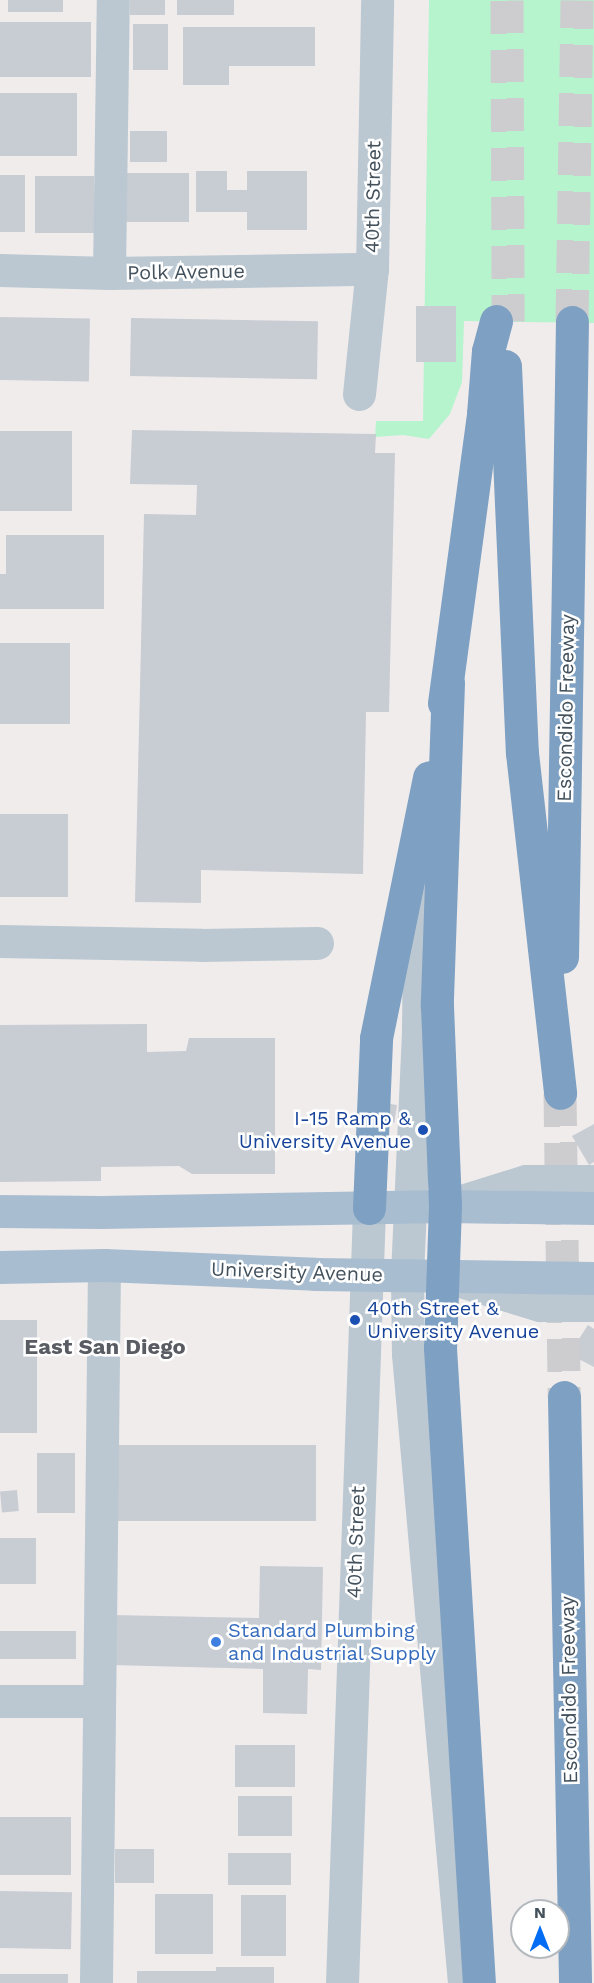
<!DOCTYPE html>
<style>
body{margin:0}
#map{position:relative;width:594px;height:1983px;overflow:hidden;background:#f0ecec;font-family:"Work Sans",sans-serif}
div>[style]{position:absolute}
.green>*{inset:0;background:#b5f4cd}
.building>*{inset:0;background:#c8ccd3;transform-origin:0 0}
.highway-tunnel>*{height:33px;margin-top:-16.5px;transform-origin:0;background:repeating-linear-gradient(90deg,#cdcdcf 0 33px,transparent 0 49px)}
.minor>*{height:33px;margin:-16.5px;padding:0 16.5px;transform-origin:16.5px;border-radius:16.5px;background:#bbc8d1}
.major>*{height:33px;margin:-16.5px;padding:0 16.5px;transform-origin:16.5px;border-radius:16.5px;background:#a9bdd0}
.highway>*{height:33px;margin:-16.5px;padding:0 16.5px;transform-origin:16.5px;border-radius:16.5px;background:#7ea0c2}
.dots>*{width:16px;height:16px;translate:-50% -50%;box-sizing:border-box;border:3px solid #fff;border-radius:50%}
span{translate:-50% -50%;white-space:nowrap;text-align:center;line-height:1.15;-webkit-text-stroke:5px #fff;paint-order:stroke}
.street-label{font-size:20px;color:#43515c}
.transit-label{font-size:20px;color:#164399}
.right{translate:-100% -50%;text-align:right}
.left{translate:0 -50%;text-align:left}
.shop-label{font-size:20px;color:#366cbe}
.quarter-label{font-size:22px;color:#595d63;font-weight:700}
.north{position:absolute;left:510px;top:1899px;width:60px;height:60px;box-sizing:border-box;background:#fff;border:2px solid #b4b9be;border-radius:50%;rotate:0deg;font-size:16px;font-weight:700;line-height:24px;text-align:center;color:#43515c}
.north::after{content:'';display:block;margin:auto;width:21px;height:27px;background:#046df3;clip-path:polygon(50% 0,100% 100%,50% 72%,0 100%)}
</style>
<div id="map">
<div class="green">
<div style="clip-path:polygon(429px 0,594px 0,594px 323px,464px 321px,462px 382px,450px 414px,429px 439px,403px 435px,375px 437px,376px 421px,423px 421px)"></div>
</div>
<div class="building">
<div style="left:8px;top:0;width:55px;height:12px"></div>
<div style="left:130px;top:0;width:35px;height:15px"></div>
<div style="left:177px;top:0;width:57px;height:15px"></div>
<div style="left:91px;top:22px;width:55px;height:91px;rotate:90deg"></div>
<div style="left:133px;top:24px;width:35px;height:46px"></div>
<div style="clip-path:polygon(183px 27px,315px 27px,315px 66px,229px 66px,229px 85px,183px 85px)"></div>
<div style="left:0;top:93px;width:77px;height:63px"></div>
<div style="left:130px;top:131px;width:37px;height:31px"></div>
<div style="clip-path:polygon(196px 171px,227px 171px,227px 190px,247px 190px,247px 171px,307px 171px,307px 230px,247px 230px,247px 212px,196px 212px)"></div>
<div style="left:124px;top:173px;width:65px;height:49px"></div>
<div style="left:0;top:175px;width:25px;height:57px"></div>
<div style="left:35px;top:176px;width:59px;height:57px"></div>
<div style="left:416px;top:306px;width:40px;height:56px"></div>
<div style="left:0;top:317px;width:90px;height:63px;rotate:1deg"></div>
<div style="left:131px;top:318px;width:187px;height:58px;rotate:1deg"></div>
<div style="clip-path:polygon(132px 430px,376px 434px,375px 453px,395px 453px,389px 712px,366px 712px,363px 874px,201px 870px,201px 903px,135px 902px,144px 514px,196px 515px,197px 485px,130px 484px)"></div>
<div style="left:0;top:431px;width:72px;height:80px"></div>
<div style="clip-path:polygon(6px 535px,104px 535px,104px 609px,0 609px,0 574px,6px 574px)"></div>
<div style="left:0;top:643px;width:70px;height:81px"></div>
<div style="left:0;top:814px;width:68px;height:83px"></div>
<div style="clip-path:polygon(147px 1024px,147px 1052px,186px 1051px,189px 1038px,275px 1038px,275px 1174px,192px 1174px,179px 1166px,101px 1167px,101px 1181px,0 1182px,0 1025px)"></div>
<div style="left:390px;top:1104px;width:7px;height:18px;rotate:8deg"></div>
<div style="clip-path:polygon(594px 1124px,594px 1162px,589px 1165px,572px 1136px)"></div>
<div style="left:37px;top:1320px;width:113px;height:37px;rotate:90deg"></div>
<div style="clip-path:polygon(588px 1325px,594px 1329px,594px 1367px,569px 1354px)"></div>
<div style="left:115px;top:1445px;width:201px;height:76px"></div>
<div style="left:37px;top:1453px;width:38px;height:60px"></div>
<div style="left:17px;top:1490px;width:21px;height:17px;rotate:85deg"></div>
<div style="left:0;top:1538px;width:36px;height:46px"></div>
<div style="clip-path:polygon(260px 1566px,323px 1567px,321px 1670px,308px 1669px,307px 1714px,263px 1713px,263px 1669px,111px 1665px,111px 1615px,259px 1618px)"></div>
<div style="left:0;top:1631px;width:76px;height:28px"></div>
<div style="left:235px;top:1745px;width:60px;height:42px"></div>
<div style="left:238px;top:1796px;width:54px;height:40px"></div>
<div style="left:0;top:1817px;width:71px;height:58px"></div>
<div style="left:115px;top:1849px;width:39px;height:34px"></div>
<div style="left:228px;top:1853px;width:63px;height:32px"></div>
<div style="left:0;top:1891px;width:72px;height:57px;rotate:1deg"></div>
<div style="left:155px;top:1894px;width:58px;height:60px"></div>
<div style="left:241px;top:1895px;width:45px;height:61px"></div>
<div style="clip-path:polygon(216px 1967px,274px 1967px,274px 1983px,137px 1983px,137px 1971px,216px 1971px)"></div>
<div style="left:0;top:1974px;width:68px;height:9px"></div>
</div>
<div class="highway-tunnel">
<div style="left:507px;top:0;width:321px;rotate:89.8deg"></div>
<div style="left:572px;top:322px;width:322px;rotate:-89.1deg"></div>
<div style="left:560px;top:1093px;width:304px;rotate:89.2deg"></div>
</div>
<div class="minor">
<div style="left:0;top:270px;width:109px;rotate:1.6deg"></div>
<div style="left:109px;top:273px;width:263px;rotate:-0.9deg"></div>
<div style="left:109px;top:273px;width:273px;rotate:-89.2deg"></div>
<div style="left:359px;top:394px;width:126px;rotate:-84.1deg"></div>
<div style="left:372px;top:269px;width:269px;rotate:-88.9deg"></div>
<div style="left:425px;top:851px;width:82px;rotate:94.2deg"></div>
<div style="left:419px;top:933px;width:99px;rotate:90.6deg"></div>
<div style="left:418px;top:1032px;width:243px;rotate:92.6deg"></div>
<div style="left:407px;top:1275px;width:79px;rotate:89.3deg"></div>
<div style="left:408px;top:1354px;width:631px;rotate:84.91deg"></div>
<div style="left:0;top:941px;width:201px;rotate:1.1deg"></div>
<div style="left:201px;top:945px;width:116px;rotate:-1deg"></div>
<div style="left:452px;top:1204px;width:77px;rotate:-17.3deg"></div>
<div style="left:526px;top:1181px;width:68px"></div>
<div style="left:457px;top:1280px;width:87px;rotate:16.8deg"></div>
<div style="left:540px;top:1305px;width:54px"></div>
<div style="left:0;top:1701px;width:99px"></div>
<div style="left:96px;top:1983px;width:718px;rotate:-89.36deg"></div>
<div style="left:342px;top:1983px;width:775px;rotate:-88deg"></div>
</div>
<div class="major">
<div style="left:0;top:1211px;width:101px;rotate:0.6deg"></div>
<div style="left:101px;top:1212px;width:344px;rotate:-1deg"></div>
<div style="left:445px;top:1206px;width:149px;rotate:0.8deg"></div>
<div style="left:0;top:1267px;width:104px;rotate:-1.1deg"></div>
<div style="left:104px;top:1265px;width:211px;rotate:2.4deg"></div>
<div style="left:315px;top:1274px;width:279px;rotate:0.8deg"></div>
</div>
<div class="highway">
<div style="left:505px;top:366px;width:387px;rotate:87.5deg"></div>
<div style="left:522px;top:753px;width:342px;rotate:83.6deg"></div>
<div style="left:448px;top:683px;width:323px;rotate:92deg"></div>
<div style="left:437px;top:1006px;width:200px;rotate:87.7deg"></div>
<div style="left:445px;top:1206px;width:142px;rotate:92deg"></div>
<div style="left:440px;top:1348px;width:636px;rotate:86.49deg"></div>
<div style="left:444px;top:703px;width:292px;rotate:-82.3deg"></div>
<div style="left:483px;top:414px;width:63px;rotate:-85.5deg"></div>
<div style="left:488px;top:351px;width:31px;rotate:-75deg"></div>
<div style="left:562px;top:957px;width:635px;rotate:-89.1deg"></div>
<div style="left:369px;top:1208px;width:170px;rotate:-87.6deg"></div>
<div style="left:376px;top:1038px;width:266px;rotate:-78.5deg"></div>
<div style="left:564px;top:1397px;width:586px;rotate:88.92deg"></div>
</div>
<div class="dots">
<div style="left:423px;top:1130px;background:#1a4fb4"></div>
<div style="left:355px;top:1320px;background:#1a4fb4"></div>
<div style="left:216px;top:1642px;background:#3f7fe0"></div>
</div>
<div class="street-label">
<span style="left:373px;top:197px;rotate:-89deg">40th Street</span>
<span style="left:186px;top:272px;rotate:-1deg">Polk Avenue</span>
<span style="left:566px;top:708px;rotate:-89deg">Escondido Freeway</span>
<span style="left:297px;top:1272px;rotate:2deg">University Avenue</span>
<span style="left:356px;top:1542px;rotate:-88deg">40th Street</span>
<span style="left:569px;top:1690px;rotate:-91deg">Escondido Freeway</span>
</div>
<div class="transit-label">
<span class="right" style="left:411px;top:1130px">I-15 Ramp &amp;<br>University Avenue</span>
<span class="left" style="left:367px;top:1320px">40th Street &amp;<br>University Avenue</span>
</div>
<div class="shop-label">
<span class="left" style="left:228px;top:1642px">Standard Plumbing<br>and Industrial Supply</span>
</div>
<div class="quarter-label">
<span style="left:105px;top:1347px">East San Diego</span>
</div>
<div class="north">N</div>
</div>
